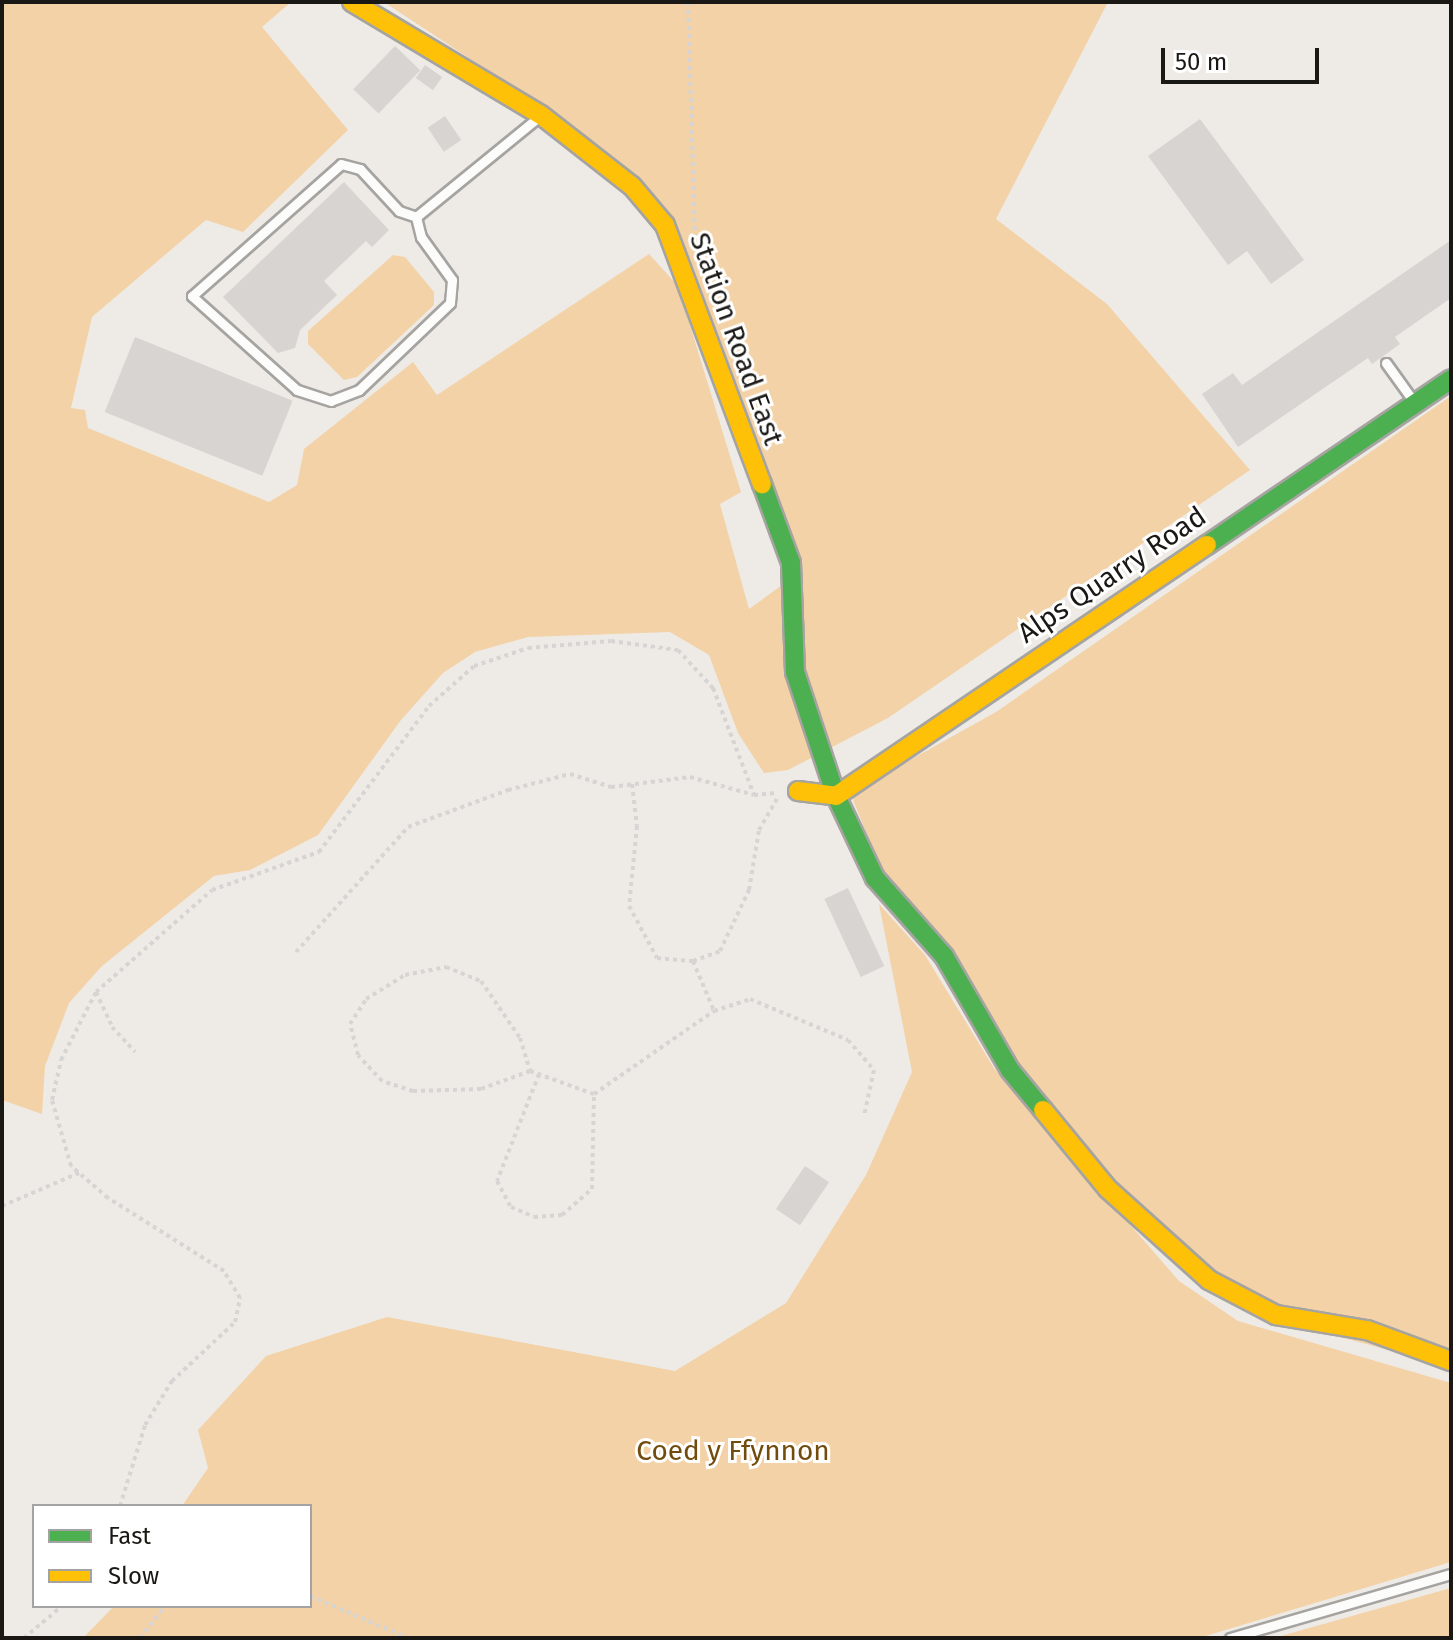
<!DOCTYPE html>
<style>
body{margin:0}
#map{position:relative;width:1453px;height:1640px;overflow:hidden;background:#eeebe7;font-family:"Fira Sans",sans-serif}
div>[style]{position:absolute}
.green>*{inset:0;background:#f3d2a7}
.building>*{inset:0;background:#d7d4d1;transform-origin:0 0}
.path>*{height:4px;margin-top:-2px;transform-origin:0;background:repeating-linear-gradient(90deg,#d6d5d3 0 4px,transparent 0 8px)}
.roads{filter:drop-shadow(2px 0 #a6a4a1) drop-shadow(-2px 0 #a6a4a1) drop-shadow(0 2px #a6a4a1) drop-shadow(0 -2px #a6a4a1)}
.lane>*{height:9px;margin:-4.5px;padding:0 4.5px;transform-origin:4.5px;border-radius:4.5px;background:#fcfcfb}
.fast>*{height:18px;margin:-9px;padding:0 9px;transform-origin:9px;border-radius:9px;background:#4caf50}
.slow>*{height:18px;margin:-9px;padding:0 9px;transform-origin:9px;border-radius:9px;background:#ffc107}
span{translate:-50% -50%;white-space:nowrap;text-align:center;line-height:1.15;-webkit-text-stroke:6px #fff;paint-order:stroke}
.street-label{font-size:28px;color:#1a1815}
.park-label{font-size:28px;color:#724c0d}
.frame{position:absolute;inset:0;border:4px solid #1a1815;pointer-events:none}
.legend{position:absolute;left:32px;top:1504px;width:280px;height:104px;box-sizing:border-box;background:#fff;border:2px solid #a3a3a1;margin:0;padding:10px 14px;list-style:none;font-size:24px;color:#1a1815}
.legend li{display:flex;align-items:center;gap:16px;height:40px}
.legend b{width:40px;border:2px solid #a3a3a1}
.scale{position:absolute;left:1161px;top:48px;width:158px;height:36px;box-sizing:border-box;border:4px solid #1a1815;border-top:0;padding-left:10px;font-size:24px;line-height:28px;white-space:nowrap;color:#1a1815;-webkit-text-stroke:6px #fff;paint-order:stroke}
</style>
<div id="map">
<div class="green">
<div style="clip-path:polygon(2px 2px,291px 2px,262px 27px,348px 130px,243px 232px,206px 220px,92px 317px,71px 408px,85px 410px,88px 428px,269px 502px,297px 485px,304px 449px,413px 362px,437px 395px,649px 254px,678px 286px,741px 492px,720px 504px,749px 609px,803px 570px,674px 220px,546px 109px,384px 2px,1108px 2px,996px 219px,1107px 304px,1250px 470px,888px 718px,788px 770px,764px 773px,738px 733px,709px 655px,670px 632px,528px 637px,475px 652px,443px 673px,401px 720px,318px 835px,250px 870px,214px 876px,102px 966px,69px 1003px,45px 1066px,42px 1114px,2px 1100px)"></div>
<div style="clip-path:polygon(393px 255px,405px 257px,434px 292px,434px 305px,357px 377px,344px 380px,308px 344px,308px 331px)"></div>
<div style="clip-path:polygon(1451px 396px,1451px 1367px,1292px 1324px,1143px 1226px,897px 908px,853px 800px,858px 789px,996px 712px)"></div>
<div style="clip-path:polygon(879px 904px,925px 955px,994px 1068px,1179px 1281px,1238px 1321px,1451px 1383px,1451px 1562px,1199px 1638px,83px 1638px,114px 1606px,310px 1606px,310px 1506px,182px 1506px,208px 1468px,198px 1430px,266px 1356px,387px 1317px,675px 1371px,786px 1303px,866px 1175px,912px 1072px)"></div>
<div style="clip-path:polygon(1451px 1588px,1451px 1638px,1274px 1638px)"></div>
</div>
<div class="building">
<div style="left:395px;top:46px;width:35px;height:60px;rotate:44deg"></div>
<div style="left:425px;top:65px;width:21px;height:16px;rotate:35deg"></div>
<div style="left:445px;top:116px;width:29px;height:21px;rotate:56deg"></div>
<div style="clip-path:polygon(1200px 119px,1304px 260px,1271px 284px,1247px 251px,1228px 265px,1148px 156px)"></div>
<div style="clip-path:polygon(344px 182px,389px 230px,372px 247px,366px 241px,324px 281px,337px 295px,300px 330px,295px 348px,278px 353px,223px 297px)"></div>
<div style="clip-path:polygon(1451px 240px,1451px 298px,1395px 337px,1400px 344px,1372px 364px,1368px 358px,1238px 447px,1202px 394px,1233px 373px,1242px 385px)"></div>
<div style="left:135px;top:337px;width:170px;height:81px;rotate:22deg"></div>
<div style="left:848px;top:888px;width:86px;height:26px;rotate:65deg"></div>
<div style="left:805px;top:1166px;width:29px;height:52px;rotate:34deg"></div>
</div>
<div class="path">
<div style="left:688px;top:2px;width:233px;rotate:88.3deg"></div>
<div style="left:632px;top:784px;width:42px;rotate:83.2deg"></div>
<div style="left:637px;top:826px;width:80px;rotate:95.7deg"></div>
<div style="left:629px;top:906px;width:59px;rotate:61.7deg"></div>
<div style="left:657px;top:958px;width:36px;rotate:5deg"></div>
<div style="left:693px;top:961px;width:29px;rotate:-20deg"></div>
<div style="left:720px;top:951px;width:68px;rotate:-64.6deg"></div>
<div style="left:749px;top:890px;width:61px;rotate:-80.5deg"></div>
<div style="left:759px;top:830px;width:38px;rotate:-60deg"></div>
<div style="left:296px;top:952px;width:168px;rotate:-48.1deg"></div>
<div style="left:408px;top:827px;width:107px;rotate:-20.3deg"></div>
<div style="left:508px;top:790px;width:64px;rotate:-14.5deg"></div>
<div style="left:570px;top:774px;width:43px;rotate:17.6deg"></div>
<div style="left:611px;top:787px;width:80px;rotate:-7.2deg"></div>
<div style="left:690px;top:777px;width:66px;rotate:15.7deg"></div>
<div style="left:754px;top:795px;width:22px;rotate:-5deg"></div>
<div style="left:693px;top:961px;width:54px;rotate:67.2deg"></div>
<div style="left:714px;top:1011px;width:38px;rotate:-18deg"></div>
<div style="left:750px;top:999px;width:106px;rotate:22.7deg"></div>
<div style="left:848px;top:1040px;width:40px;rotate:49deg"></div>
<div style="left:874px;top:1070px;width:47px;rotate:102.3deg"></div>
<div style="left:96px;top:992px;width:38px;rotate:65deg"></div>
<div style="left:112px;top:1027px;width:34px;rotate:47deg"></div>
<div style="left:530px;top:1071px;width:52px;rotate:159.8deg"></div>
<div style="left:481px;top:1089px;width:68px;rotate:178.3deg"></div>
<div style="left:413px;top:1091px;width:33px;rotate:-162deg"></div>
<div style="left:382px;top:1081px;width:35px;rotate:-133deg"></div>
<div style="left:358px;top:1055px;width:32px;rotate:-104deg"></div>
<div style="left:350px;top:1024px;width:30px;rotate:-57deg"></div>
<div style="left:366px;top:999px;width:46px;rotate:-31.6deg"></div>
<div style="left:405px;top:975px;width:42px;rotate:-11deg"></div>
<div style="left:446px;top:967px;width:38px;rotate:22deg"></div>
<div style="left:481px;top:981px;width:69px;rotate:55.6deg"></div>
<div style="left:520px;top:1038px;width:34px;rotate:73deg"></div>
<div style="left:530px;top:1071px;width:68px;rotate:19.8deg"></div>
<div style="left:594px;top:1094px;width:146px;rotate:-34.7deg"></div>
<div style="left:539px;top:1074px;width:115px;rotate:111.4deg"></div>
<div style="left:497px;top:1181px;width:30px;rotate:62deg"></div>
<div style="left:511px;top:1207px;width:25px;rotate:23deg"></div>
<div style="left:534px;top:1217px;width:28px;rotate:-4deg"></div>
<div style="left:562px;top:1215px;width:40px;rotate:-41deg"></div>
<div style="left:592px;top:1189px;width:95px;rotate:-88.8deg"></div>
<div style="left:2px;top:1206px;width:84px;rotate:-23.2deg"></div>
<div style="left:120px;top:1506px;width:85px;rotate:-72.8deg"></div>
<div style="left:145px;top:1425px;width:52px;rotate:-58.5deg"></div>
<div style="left:172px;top:1381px;width:86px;rotate:-43.1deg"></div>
<div style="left:235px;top:1322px;width:25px;rotate:-78deg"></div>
<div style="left:240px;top:1298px;width:31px;rotate:-121deg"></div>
<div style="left:224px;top:1271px;width:137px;rotate:-147.8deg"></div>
<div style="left:108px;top:1198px;width:49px;rotate:-139.1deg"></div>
<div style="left:71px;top:1166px;width:69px;rotate:-106.1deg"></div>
<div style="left:52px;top:1100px;width:41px;rotate:-77.3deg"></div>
<div style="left:61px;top:1060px;width:76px;rotate:-62.8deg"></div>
<div style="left:96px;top:992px;width:154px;rotate:-41.3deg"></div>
<div style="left:212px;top:890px;width:114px;rotate:-19.6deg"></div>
<div style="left:319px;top:852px;width:183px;rotate:-53deg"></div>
<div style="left:429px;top:706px;width:60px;rotate:-41.6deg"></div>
<div style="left:474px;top:666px;width:57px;rotate:-18.4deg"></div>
<div style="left:528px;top:648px;width:83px;rotate:-4.8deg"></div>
<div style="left:611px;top:641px;width:68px;rotate:7.7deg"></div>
<div style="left:678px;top:650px;width:52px;rotate:47.4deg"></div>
<div style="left:713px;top:688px;width:115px;rotate:69deg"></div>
<div style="left:310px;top:1596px;width:107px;rotate:23.2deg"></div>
<div style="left:24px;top:1638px;width:50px;rotate:-40.1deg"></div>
<div style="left:140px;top:1638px;width:41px;rotate:-52deg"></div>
</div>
<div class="roads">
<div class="lane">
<div style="left:416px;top:217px;width:21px;rotate:76deg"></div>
<div style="left:421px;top:237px;width:53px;rotate:54.2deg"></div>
<div style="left:452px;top:280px;width:23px;rotate:95deg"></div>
<div style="left:450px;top:303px;width:126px;rotate:136.3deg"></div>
<div style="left:359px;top:390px;width:30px;rotate:159deg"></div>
<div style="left:331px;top:401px;width:36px;rotate:-162deg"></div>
<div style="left:297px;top:390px;width:141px;rotate:-138.2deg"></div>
<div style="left:192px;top:296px;width:199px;rotate:-41.5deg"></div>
<div style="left:341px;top:164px;width:20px;rotate:15deg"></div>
<div style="left:360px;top:169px;width:57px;rotate:47.1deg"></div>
<div style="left:399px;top:211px;width:18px;rotate:19deg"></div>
<div style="left:416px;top:217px;width:160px;rotate:-39.2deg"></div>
<div style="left:1386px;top:363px;width:48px;rotate:54.3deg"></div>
<div style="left:1230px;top:1638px;width:230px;rotate:-16.2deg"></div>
</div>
<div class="fast">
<div style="left:762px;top:484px;width:84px;rotate:69.8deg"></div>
<div style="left:791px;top:563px;width:109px;rotate:87.9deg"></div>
<div style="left:795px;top:672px;width:131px;rotate:71.7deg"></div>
<div style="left:836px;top:796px;width:91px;rotate:64.6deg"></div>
<div style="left:875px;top:878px;width:104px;rotate:48.5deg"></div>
<div style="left:944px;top:956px;width:132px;rotate:59.9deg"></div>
<div style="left:1010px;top:1070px;width:52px;rotate:50.5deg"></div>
<div style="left:1207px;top:545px;width:295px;rotate:-34.2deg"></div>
</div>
<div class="slow">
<div style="left:352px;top:2px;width:220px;rotate:30.9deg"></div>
<div style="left:541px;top:115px;width:115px;rotate:38deg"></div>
<div style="left:632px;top:186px;width:51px;rotate:49.8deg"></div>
<div style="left:665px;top:225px;width:277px;rotate:69.5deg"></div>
<div style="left:798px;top:791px;width:38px;rotate:7deg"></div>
<div style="left:836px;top:796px;width:448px;rotate:-34.1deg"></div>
<div style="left:1043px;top:1110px;width:102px;rotate:50.6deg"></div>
<div style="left:1108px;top:1189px;width:136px;rotate:42deg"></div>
<div style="left:1209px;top:1280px;width:76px;rotate:27.6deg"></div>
<div style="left:1276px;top:1315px;width:92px;rotate:9.4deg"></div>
<div style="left:1367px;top:1330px;width:90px;rotate:20.3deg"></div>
</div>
</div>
<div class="street-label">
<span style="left:736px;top:339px;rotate:70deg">Station Road East</span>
<span style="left:1112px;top:575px;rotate:-34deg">Alps Quarry Road</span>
</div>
<div class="park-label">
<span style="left:733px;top:1451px">Coed y Ffynnon</span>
</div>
<div class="frame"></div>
<ul class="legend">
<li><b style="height:10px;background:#4caf50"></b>Fast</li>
<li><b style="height:10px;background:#ffc107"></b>Slow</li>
</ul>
<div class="scale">50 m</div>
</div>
